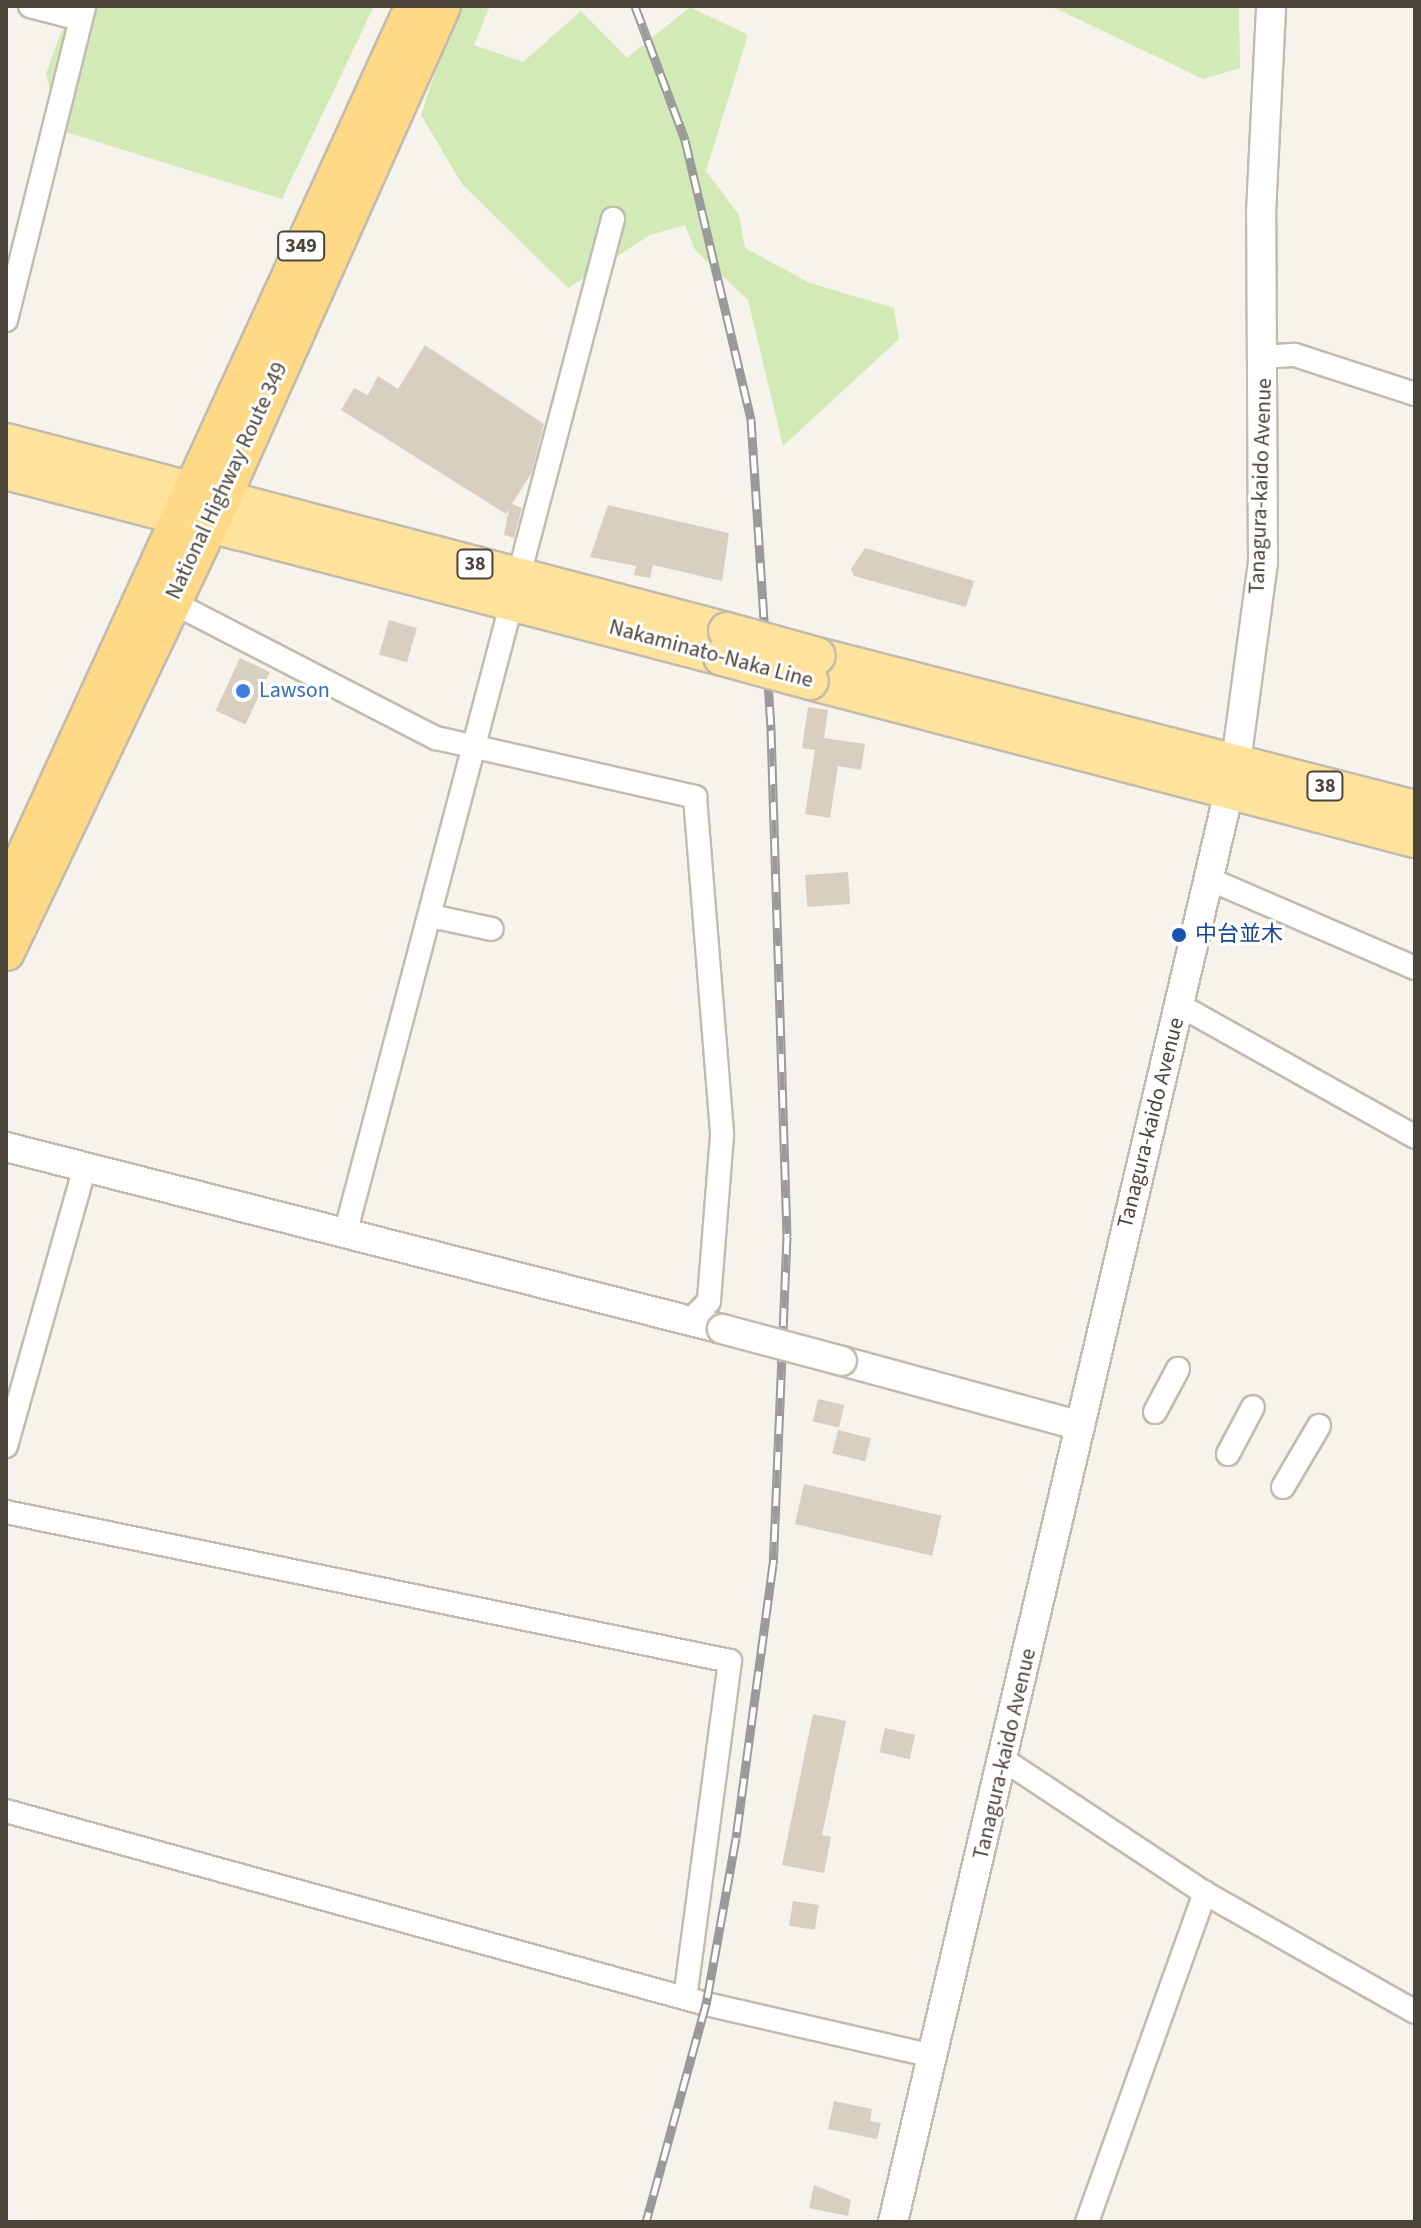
<!DOCTYPE html>
<meta charset="utf-8">
<style>
body{margin:0}
#map{position:relative;width:1421px;height:2228px;overflow:hidden;background:#f6f3ec;font-family:"Source Sans 3","Noto Sans JP",sans-serif}
div>[style]{position:absolute}
.green>*{inset:0;background:#d2eab5}
.building>*{inset:0;background:#d8cfc1;transform-origin:0 0}
.roads{filter:drop-shadow(2px 0 #c2bbae) drop-shadow(-2px 0 #c2bbae) drop-shadow(0 2px #c2bbae) drop-shadow(0 -2px #c2bbae)}
.minor>*{height:22px;margin:-11px;padding:0 11px;transform-origin:11px;border-radius:11px;background:#fff}
.tertiary>*{height:28px;margin:-14px;padding:0 14px;transform-origin:14px;border-radius:14px;background:#fff}
.primary>*{height:36px;margin:-18px;padding:0 18px;transform-origin:18px;border-radius:18px;background:#ffe39c}
.trunk>*{height:36px;margin:-18px;padding:0 18px;transform-origin:18px;border-radius:18px;background:#ffd985}
.rail>*{height:9px;margin-top:-4.5px;transform-origin:0;background:repeating-linear-gradient(90deg,#fff 0 18px,#9a9a9a 0 36px);box-sizing:border-box;border-block:2px solid #9a9a9a}
.bridges{filter:drop-shadow(2px 0 #c2bbae) drop-shadow(-2px 0 #c2bbae) drop-shadow(0 2px #c2bbae) drop-shadow(0 -2px #c2bbae)}
.tertiary-bridge>*{height:28px;margin:-14px;padding:0 14px;transform-origin:14px;border-radius:14px;background:#fff}
.primary-bridge>*{height:36px;margin:-18px;padding:0 18px;transform-origin:18px;border-radius:18px;background:#ffe39c}
.dots>*{width:22px;height:22px;translate:-50% -50%;box-sizing:border-box;border:4px solid #fff;border-radius:50%}
span{translate:-50% -50%;white-space:nowrap;text-align:center;line-height:1.15;-webkit-text-stroke:6px #fff;paint-order:stroke}
.shield-label span{padding:2px 6px;background:#fff;border:2px solid;border-radius:6px;-webkit-text-stroke-width:0}
.shield-label{font-size:20px;color:#4b4439;font-weight:700}
.street-label{font-size:22px;color:#4b4439}
.shop-label{font-size:22px;color:#366cbe}
.left{translate:0 -50%;text-align:left}
.transit-label{font-size:22px;color:#164399}
.frame{position:absolute;inset:0;border:8px solid #4b4439;pointer-events:none}
</style>
<div id="map">
<div class="green">
<div style="clip-path:polygon(71px 6px,374px 6px,282px 199px,59px 130px,46px 73px)"></div>
<div style="clip-path:polygon(457px 6px,490px 6px,474px 45px,523px 62px,581px 11px,627px 58px,690px 7px,748px 35px,706px 171px,739px 215px,745px 248px,810px 283px,894px 308px,899px 339px,783px 446px,748px 300px,695px 250px,685px 225px,650px 235px,568px 288px,462px 184px,421px 115px)"></div>
<div style="clip-path:polygon(1051px 6px,1239px 6px,1240px 68px,1203px 79px)"></div>
</div>
<div class="building">
<div style="clip-path:polygon(425px 345px,544px 424px,532px 472px,512px 504px,522px 508px,514px 538px,504px 535px,509px 508px,506px 514px,341px 410px,354px 388px,368px 395px,378px 376px,398px 389px)"></div>
<div style="clip-path:polygon(608px 505px,729px 533px,722px 581px,653px 565px,650px 578px,634px 575px,636px 566px,590px 557px)"></div>
<div style="clip-path:polygon(865px 548px,974px 581px,966px 607px,854px 576px,851px 569px)"></div>
<div style="left:389px;top:620px;width:29px;height:36px;rotate:16deg"></div>
<div style="left:240px;top:658px;width:33px;height:58px;rotate:25deg"></div>
<div style="clip-path:polygon(808px 707px,828px 710px,824px 738px,865px 744px,861px 770px,838px 766px,830px 818px,805px 814px,815px 750px,802px 748px)"></div>
<div style="left:848px;top:872px;width:32px;height:43px;rotate:86deg"></div>
<div style="left:818px;top:1399px;width:27px;height:23px;rotate:13deg"></div>
<div style="left:838px;top:1430px;width:34px;height:24px;rotate:14deg"></div>
<div style="left:804px;top:1484px;width:141px;height:41px;rotate:13deg"></div>
<div style="clip-path:polygon(813px 1714px,846px 1721px,822px 1835px,831px 1837px,824px 1873px,782px 1865px)"></div>
<div style="left:885px;top:1728px;width:31px;height:25px;rotate:13deg"></div>
<div style="left:793px;top:1901px;width:26px;height:25px;rotate:9deg"></div>
<div style="clip-path:polygon(834px 2101px,872px 2109px,870px 2121px,881px 2123px,877px 2139px,828px 2129px)"></div>
<div style="clip-path:polygon(814px 2185px,851px 2200px,848px 2216px,809px 2208px)"></div>
</div>
<div class="roads">
<div class="minor">
<div style="left:30px;top:6px;width:52px;rotate:14.6deg"></div>
<div style="left:6px;top:320px;width:324px;rotate:-76deg"></div>
<div style="left:1264px;top:357px;width:31px;rotate:-4deg"></div>
<div style="left:1295px;top:355px;width:126px;rotate:18deg"></div>
<div style="left:172px;top:602px;width:297px;rotate:27.3deg"></div>
<div style="left:436px;top:738px;width:266px;rotate:12.8deg"></div>
<div style="left:695px;top:797px;width:339px;rotate:85.4deg"></div>
<div style="left:722px;top:1135px;width:167px;rotate:94.5deg"></div>
<div style="left:709px;top:1301px;width:28px;rotate:134deg"></div>
<div style="left:1209px;top:879px;width:224px;rotate:23.4deg"></div>
<div style="left:431px;top:916px;width:62px;rotate:12deg"></div>
<div style="left:1179px;top:1005px;width:270px;rotate:29.2deg"></div>
<div style="left:345px;top:1234px;width:1050px;rotate:-75.21deg"></div>
<div style="left:1155px;top:1412px;width:49px;rotate:-61.9deg"></div>
<div style="left:6px;top:1446px;width:290px;rotate:-74.2deg"></div>
<div style="left:1228px;top:1454px;width:53px;rotate:-62deg"></div>
<div style="left:1283px;top:1487px;width:71px;rotate:-59.5deg"></div>
<div style="left:6px;top:1512px;width:739px;rotate:11.63deg"></div>
<div style="left:730px;top:1661px;width:339px;rotate:97.6deg"></div>
<div style="left:1004px;top:1760px;width:241px;rotate:33.5deg"></div>
<div style="left:1205px;top:1893px;width:241px;rotate:29.5deg"></div>
<div style="left:6px;top:1811px;width:726px;rotate:15.41deg"></div>
<div style="left:706px;top:2004px;width:233px;rotate:12.9deg"></div>
<div style="left:1087px;top:2222px;width:350px;rotate:-70.3deg"></div>
</div>
<div class="tertiary">
<div style="left:6px;top:1147px;width:739px;rotate:14.26deg"></div>
<div style="left:842px;top:1361px;width:244px;rotate:15.2deg"></div>
<div style="left:893px;top:2222px;width:1500px;rotate:-76.78deg"></div>
<div style="left:1236px;top:762px;width:201px;rotate:-82.3deg"></div>
<div style="left:1263px;top:563px;width:350px;rotate:-90.3deg"></div>
<div style="left:1261px;top:213px;width:207px;rotate:-87.2deg"></div>
</div>
<div class="primary">
<div style="left:6px;top:442px;width:745px;rotate:14.69deg"></div>
<div style="left:6px;top:471px;width:740px;rotate:14.56deg"></div>
<div style="left:817px;top:656px;width:617px;rotate:14.35deg"></div>
<div style="left:810px;top:681px;width:625px;rotate:14.64deg"></div>
</div>
<div class="trunk">
<div style="left:10px;top:888px;width:970px;rotate:-65.39deg"></div>
<div style="left:6px;top:952px;width:473px;rotate:-64.5deg"></div>
<div style="left:210px;top:525px;width:568px;rotate:-65.91deg"></div>
</div>
</div>
<div class="rail">
<div style="left:635px;top:6px;width:143px;rotate:69.5deg"></div>
<div style="left:685px;top:140px;width:287px;rotate:76.7deg"></div>
<div style="left:751px;top:419px;width:312px;rotate:86.3deg"></div>
<div style="left:771px;top:730px;width:506px;rotate:88.19deg"></div>
<div style="left:787px;top:1236px;width:328px;rotate:92.4deg"></div>
<div style="left:773px;top:1564px;width:276px;rotate:97.7deg"></div>
<div style="left:736px;top:1838px;width:169px;rotate:100.2deg"></div>
<div style="left:706px;top:2004px;width:226px;rotate:105.4deg"></div>
</div>
<div class="bridges">
<div class="tertiary-bridge">
<div style="left:722px;top:1329px;width:124px;rotate:14.9deg"></div>
</div>
<div class="primary-bridge">
<div style="left:727px;top:631px;width:93px;rotate:15.5deg"></div>
<div style="left:722px;top:657px;width:91px;rotate:15.3deg"></div>
</div>
</div>
<div class="dots">
<div style="left:243px;top:691px;background:#3f7fe0"></div>
<div style="left:1179px;top:935px;background:#1a4fb4"></div>
</div>
<div class="shield-label">
<span style="left:301px;top:246px">349</span>
<span style="left:475px;top:564px">38</span>
<span style="left:1325px;top:786px">38</span>
</div>
<div class="street-label">
<span style="left:227px;top:481px;rotate:-65deg">National Highway Route 349</span>
<span style="left:1261px;top:486px;rotate:-88deg">Tanagura-kaido Avenue</span>
<span style="left:711px;top:654px;rotate:15deg">Nakaminato-Naka Line</span>
<span style="left:1151px;top:1123px;rotate:-76deg">Tanagura-kaido Avenue</span>
<span style="left:1005px;top:1754px;rotate:-77deg">Tanagura-kaido Avenue</span>
</div>
<div class="shop-label">
<span class="left" style="left:259px;top:691px">Lawson</span>
</div>
<div class="transit-label">
<span class="left" style="left:1195px;top:935px">中台並木</span>
</div>
<div class="frame"></div>
</div>
